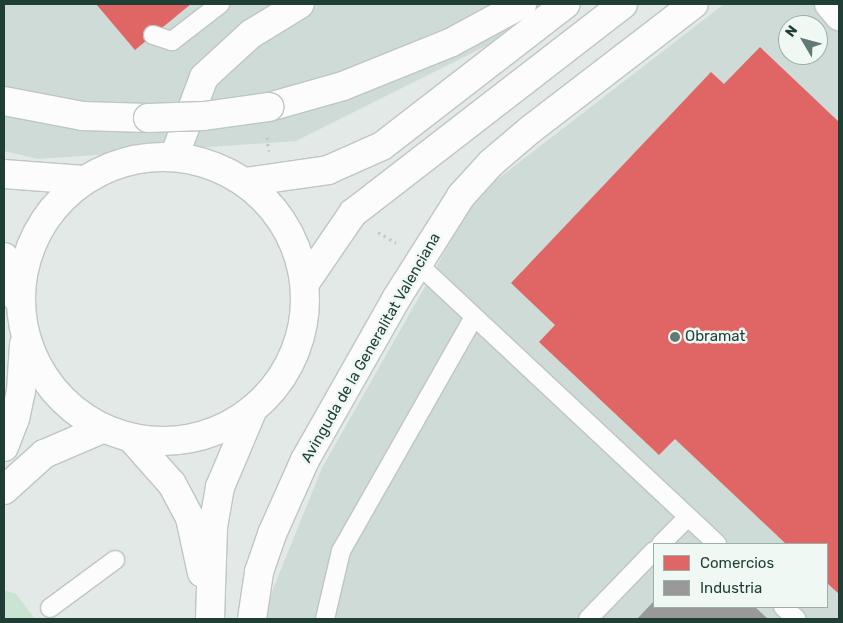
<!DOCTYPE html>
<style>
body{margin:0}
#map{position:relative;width:843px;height:623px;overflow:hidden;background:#e2e9e6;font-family:Rubik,sans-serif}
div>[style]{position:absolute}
.built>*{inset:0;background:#cfdbd6}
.green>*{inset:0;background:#c9e4d2}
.shops>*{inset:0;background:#e06666}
.industry>*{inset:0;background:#999}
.path>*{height:3px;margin-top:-1.5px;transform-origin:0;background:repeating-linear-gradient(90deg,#bfcac7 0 2.5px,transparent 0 6.5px)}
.roads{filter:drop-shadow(1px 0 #bfc6c3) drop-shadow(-1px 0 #bfc6c3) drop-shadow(0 1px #bfc6c3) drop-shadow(0 -1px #bfc6c3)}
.lane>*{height:18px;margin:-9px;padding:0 9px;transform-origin:9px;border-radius:9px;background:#fbfcfb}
.street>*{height:28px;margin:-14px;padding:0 14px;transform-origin:14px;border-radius:14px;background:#fbfcfb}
.secondary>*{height:28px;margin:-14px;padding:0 14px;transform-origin:14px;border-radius:14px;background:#fbfcfb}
.secondary>.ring{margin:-14px;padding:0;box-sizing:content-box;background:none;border:28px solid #fbfcfb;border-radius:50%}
.bridges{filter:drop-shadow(1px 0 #bdc7c3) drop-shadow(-1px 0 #bdc7c3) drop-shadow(0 1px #bdc7c3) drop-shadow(0 -1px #bdc7c3)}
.secondary-bridge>*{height:28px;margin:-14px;padding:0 14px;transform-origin:14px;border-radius:14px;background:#fbfcfb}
.dots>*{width:14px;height:14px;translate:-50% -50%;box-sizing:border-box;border:2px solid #f0f8f4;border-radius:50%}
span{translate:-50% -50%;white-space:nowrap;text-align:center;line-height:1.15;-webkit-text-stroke:5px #f0f8f4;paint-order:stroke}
.poi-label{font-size:15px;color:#1e3e36}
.left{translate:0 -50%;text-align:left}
.street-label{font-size:15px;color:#1e3e36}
.frame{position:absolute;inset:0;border:5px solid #1e3e36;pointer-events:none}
.legend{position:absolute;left:653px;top:543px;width:175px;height:65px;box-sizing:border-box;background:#f0f8f4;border:1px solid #9caea8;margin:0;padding:6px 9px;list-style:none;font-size:15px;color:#1e3e36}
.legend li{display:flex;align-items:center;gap:10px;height:25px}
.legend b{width:25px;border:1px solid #9caea8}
.north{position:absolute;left:778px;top:15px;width:50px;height:50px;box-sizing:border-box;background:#f0f8f4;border:1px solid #9caea8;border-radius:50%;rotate:307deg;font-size:14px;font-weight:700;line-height:20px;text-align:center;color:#1e3e36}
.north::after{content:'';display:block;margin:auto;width:18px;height:22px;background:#637a74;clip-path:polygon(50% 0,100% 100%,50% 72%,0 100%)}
</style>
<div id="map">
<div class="built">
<div style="clip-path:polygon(4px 4px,542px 4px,494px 42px,296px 141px,38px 159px,4px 151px)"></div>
<div style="clip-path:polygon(evenodd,724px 4px,839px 4px,839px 619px,261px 619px,322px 468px,477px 195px,724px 4px,788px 25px,818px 25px,818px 55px,788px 55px,788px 25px,724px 4px,654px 544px,827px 544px,827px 607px,654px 607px,654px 544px)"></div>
</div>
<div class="green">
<div style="clip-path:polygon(4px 590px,16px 594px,35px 619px,4px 619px)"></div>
</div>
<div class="shops">
<div style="clip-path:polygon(96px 4px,191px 4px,135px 50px)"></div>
<div style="clip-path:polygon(760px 47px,839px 122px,839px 594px,827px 583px,827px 544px,786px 544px,675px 439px,659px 455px,539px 342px,555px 325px,511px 283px,711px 72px,724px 84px)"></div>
</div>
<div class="industry">
<div style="clip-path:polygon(654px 601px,654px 607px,755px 607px,768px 619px,637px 619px)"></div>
</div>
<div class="path">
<div style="left:267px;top:137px;width:14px;rotate:82deg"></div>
<div style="left:378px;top:232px;width:21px;rotate:31deg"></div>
</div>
<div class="roads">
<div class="lane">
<div style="left:153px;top:35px;width:20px;rotate:18deg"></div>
<div style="left:172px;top:41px;width:61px;rotate:-37.6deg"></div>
<div style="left:417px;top:263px;width:411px;rotate:43.1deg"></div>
<div style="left:661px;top:544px;width:38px;rotate:-45deg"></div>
<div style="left:783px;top:607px;width:18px;rotate:41deg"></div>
<div style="left:50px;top:608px;width:81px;rotate:-36.4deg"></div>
<div style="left:325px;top:619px;width:70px;rotate:-76.8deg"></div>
<div style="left:341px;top:551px;width:269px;rotate:-60.4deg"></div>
<div style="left:588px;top:619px;width:95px;rotate:-45.9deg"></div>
</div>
<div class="street">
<div style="left:829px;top:4px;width:16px;rotate:50deg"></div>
<div style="left:132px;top:439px;width:60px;rotate:48.4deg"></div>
<div style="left:172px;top:484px;width:38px;rotate:62deg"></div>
<div style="left:190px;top:518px;width:56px;rotate:77.7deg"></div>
<div style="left:210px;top:619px;width:92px;rotate:-88.1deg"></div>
<div style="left:213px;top:527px;width:41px;rotate:-80.1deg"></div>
<div style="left:220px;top:487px;width:85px;rotate:-67.1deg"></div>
<div style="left:252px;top:619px;width:48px;rotate:-81.5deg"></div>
<div style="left:259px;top:572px;width:40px;rotate:-71.1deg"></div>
<div style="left:272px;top:534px;width:81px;rotate:-66deg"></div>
<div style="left:305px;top:460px;width:185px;rotate:-60.5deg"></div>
<div style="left:396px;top:299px;width:122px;rotate:-57.7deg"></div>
<div style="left:461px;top:196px;width:45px;rotate:-47.7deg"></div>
<div style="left:491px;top:163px;width:52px;rotate:-40.4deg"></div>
<div style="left:531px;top:129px;width:205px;rotate:-37.5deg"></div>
</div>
<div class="secondary">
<div style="left:4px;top:101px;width:80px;rotate:10.8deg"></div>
<div style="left:83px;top:116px;width:65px;rotate:1.8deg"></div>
<div style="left:269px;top:107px;width:77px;rotate:-15.8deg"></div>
<div style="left:343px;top:86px;width:115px;rotate:-21.9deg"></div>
<div style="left:450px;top:43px;width:82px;rotate:-28.4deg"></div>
<div class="ring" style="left:21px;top:157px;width:256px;height:256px"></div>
<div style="left:174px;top:157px;width:85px;rotate:-69.4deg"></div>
<div style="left:204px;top:77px;width:64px;rotate:-42.5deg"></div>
<div style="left:251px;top:34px;width:57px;rotate:-31.5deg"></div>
<div style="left:4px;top:174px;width:80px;rotate:4.3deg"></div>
<div style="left:245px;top:182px;width:84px;rotate:-8.2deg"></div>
<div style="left:328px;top:170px;width:59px;rotate:-24deg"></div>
<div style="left:382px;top:146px;width:232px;rotate:-37.7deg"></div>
<div style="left:4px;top:257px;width:43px;rotate:72.4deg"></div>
<div style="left:305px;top:283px;width:85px;rotate:-55.6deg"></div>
<div style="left:353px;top:213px;width:341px;rotate:-37.7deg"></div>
<div style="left:4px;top:447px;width:30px;rotate:-69deg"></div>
<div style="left:15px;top:419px;width:29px;rotate:-78deg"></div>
<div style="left:21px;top:391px;width:47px;rotate:-86.3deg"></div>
<div style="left:4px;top:490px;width:54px;rotate:-42deg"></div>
<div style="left:44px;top:454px;width:63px;rotate:-23.3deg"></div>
</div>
</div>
<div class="bridges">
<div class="secondary-bridge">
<div style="left:148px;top:118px;width:56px;rotate:-2deg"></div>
<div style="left:204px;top:116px;width:66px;rotate:-7.9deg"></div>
</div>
</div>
<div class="dots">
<div style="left:675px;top:337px;background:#637a74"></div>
</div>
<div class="poi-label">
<span class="left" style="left:685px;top:337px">Obramat</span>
</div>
<div class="street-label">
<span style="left:371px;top:348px;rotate:-60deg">Avinguda de la Generalitat Valenciana</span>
</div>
<div class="frame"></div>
<ul class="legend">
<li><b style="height:14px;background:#e06666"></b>Comercios</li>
<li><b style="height:14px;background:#999"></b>Industria</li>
</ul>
<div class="north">N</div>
</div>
